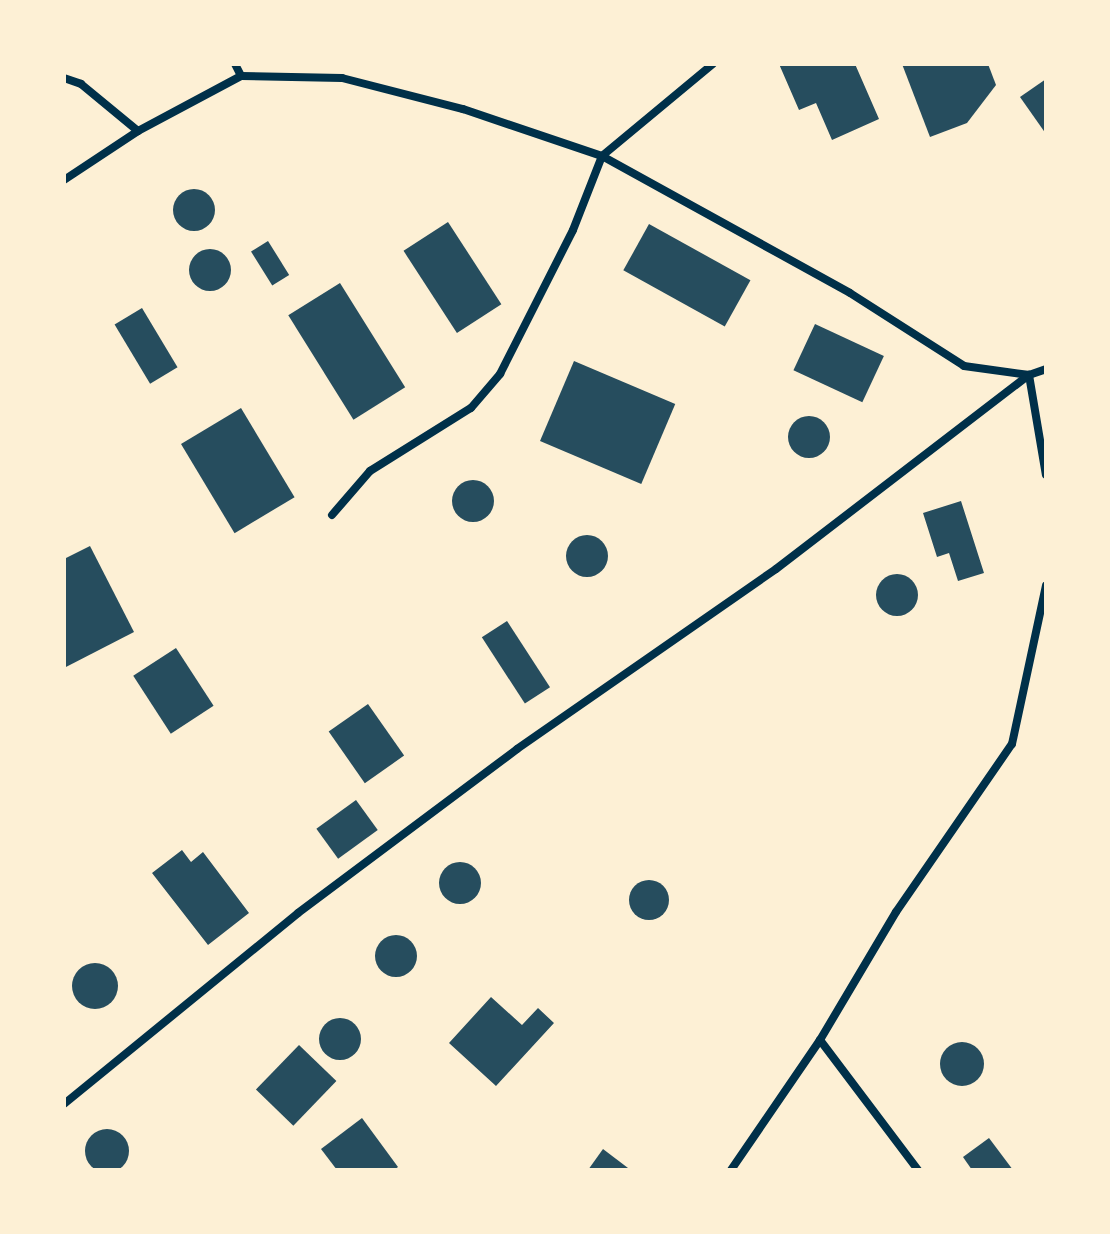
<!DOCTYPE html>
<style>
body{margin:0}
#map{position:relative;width:1110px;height:1234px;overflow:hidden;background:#fdf0d5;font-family:"Exo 2",sans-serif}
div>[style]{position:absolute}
.building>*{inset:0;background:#264d5e;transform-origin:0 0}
.round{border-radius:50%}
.minor>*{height:8px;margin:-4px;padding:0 4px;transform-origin:4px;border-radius:4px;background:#003049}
span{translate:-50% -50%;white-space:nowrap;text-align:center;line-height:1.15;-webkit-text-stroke:6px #fdf0d5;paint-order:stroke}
.frame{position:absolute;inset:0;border:66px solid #fdf0d5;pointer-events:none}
</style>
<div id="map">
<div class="building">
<div style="clip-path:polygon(779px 64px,855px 64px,879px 119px,832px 140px,816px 103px,799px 110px)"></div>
<div style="clip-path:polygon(902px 64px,988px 64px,996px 85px,967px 123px,930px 137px)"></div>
<div style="clip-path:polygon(1046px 79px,1046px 134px,1020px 97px)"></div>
<div class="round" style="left:173px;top:189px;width:42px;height:42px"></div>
<div style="left:448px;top:222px;width:98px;height:53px;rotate:57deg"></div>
<div style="left:649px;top:224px;width:116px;height:53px;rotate:29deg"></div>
<div style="left:268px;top:241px;width:40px;height:20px;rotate:58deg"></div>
<div class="round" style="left:189px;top:249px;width:42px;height:42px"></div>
<div style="left:340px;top:283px;width:123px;height:61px;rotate:58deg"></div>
<div style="left:142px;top:308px;width:69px;height:32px;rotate:59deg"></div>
<div style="left:815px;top:324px;width:76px;height:51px;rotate:25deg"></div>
<div style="left:574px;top:361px;width:110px;height:87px;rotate:23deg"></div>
<div style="left:241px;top:408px;width:104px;height:70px;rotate:59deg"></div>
<div class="round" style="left:788px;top:416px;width:42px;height:42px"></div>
<div class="round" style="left:452px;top:480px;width:42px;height:42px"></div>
<div style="clip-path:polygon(961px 501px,984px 573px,958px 581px,949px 553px,937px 557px,923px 513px)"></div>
<div class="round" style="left:566px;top:535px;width:42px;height:42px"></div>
<div style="clip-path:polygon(90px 546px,134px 632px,64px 668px,64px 559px)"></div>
<div class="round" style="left:876px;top:574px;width:42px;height:42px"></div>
<div style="left:507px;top:621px;width:79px;height:30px;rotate:57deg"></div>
<div style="left:176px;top:648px;width:69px;height:51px;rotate:57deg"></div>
<div style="left:368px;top:704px;width:63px;height:48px;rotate:55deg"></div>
<div style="left:356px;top:800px;width:37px;height:49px;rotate:54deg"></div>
<div style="clip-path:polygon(182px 850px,191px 862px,203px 852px,249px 913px,208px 945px,152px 873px)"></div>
<div class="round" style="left:439px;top:862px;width:42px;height:42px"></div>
<div class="round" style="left:629px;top:880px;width:40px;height:40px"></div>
<div class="round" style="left:375px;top:935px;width:42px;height:42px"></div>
<div class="round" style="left:72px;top:963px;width:46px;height:46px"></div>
<div style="clip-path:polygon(491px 997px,522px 1025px,538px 1008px,554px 1023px,496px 1086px,449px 1043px)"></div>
<div class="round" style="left:319px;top:1018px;width:42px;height:42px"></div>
<div class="round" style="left:940px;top:1042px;width:44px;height:44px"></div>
<div style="left:299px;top:1045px;width:52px;height:62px;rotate:44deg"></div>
<div style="clip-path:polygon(362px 1118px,398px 1167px,394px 1170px,337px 1170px,321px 1149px)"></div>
<div class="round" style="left:85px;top:1129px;width:44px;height:44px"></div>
<div style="clip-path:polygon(989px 1138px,1013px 1170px,972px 1170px,963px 1157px)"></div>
<div style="clip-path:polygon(603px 1149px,628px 1168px,626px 1170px,588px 1170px)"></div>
</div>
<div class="minor">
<div style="left:235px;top:64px;width:13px;rotate:63deg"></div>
<div style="left:64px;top:78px;width:18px;rotate:19deg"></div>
<div style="left:81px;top:84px;width:74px;rotate:39.5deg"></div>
<div style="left:64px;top:180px;width:89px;rotate:-33.5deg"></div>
<div style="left:138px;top:131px;width:117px;rotate:-28.1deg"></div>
<div style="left:241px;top:76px;width:101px;rotate:1.1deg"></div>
<div style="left:342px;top:78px;width:125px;rotate:14.4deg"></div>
<div style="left:463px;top:109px;width:147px;rotate:18.7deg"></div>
<div style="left:602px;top:156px;width:283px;rotate:28.9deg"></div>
<div style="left:850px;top:293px;width:135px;rotate:32.6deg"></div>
<div style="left:964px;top:366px;width:66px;rotate:7.9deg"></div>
<div style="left:1029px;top:375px;width:101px;rotate:80.4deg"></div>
<div style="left:332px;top:515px;width:58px;rotate:-49.2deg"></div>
<div style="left:370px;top:471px;width:119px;rotate:-32deg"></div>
<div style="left:471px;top:408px;width:45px;rotate:-49.5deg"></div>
<div style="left:500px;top:374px;width:161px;rotate:-63.1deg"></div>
<div style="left:573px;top:230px;width:79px;rotate:-68.6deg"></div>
<div style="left:602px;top:156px;width:144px;rotate:-39.7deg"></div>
<div style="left:820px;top:1040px;width:163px;rotate:53deg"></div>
<div style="left:64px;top:1104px;width:302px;rotate:-39.2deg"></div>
<div style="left:298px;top:913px;width:274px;rotate:-36.8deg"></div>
<div style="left:517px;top:749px;width:315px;rotate:-34.8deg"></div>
<div style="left:776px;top:569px;width:319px;rotate:-37.5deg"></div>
<div style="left:1029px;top:375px;width:18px;rotate:-19deg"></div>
<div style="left:731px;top:1170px;width:158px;rotate:-55.6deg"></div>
<div style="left:820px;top:1040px;width:149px;rotate:-59.3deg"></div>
<div style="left:896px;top:912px;width:204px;rotate:-55.4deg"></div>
<div style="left:1012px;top:744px;width:162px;rotate:-77.9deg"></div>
</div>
<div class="frame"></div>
</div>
